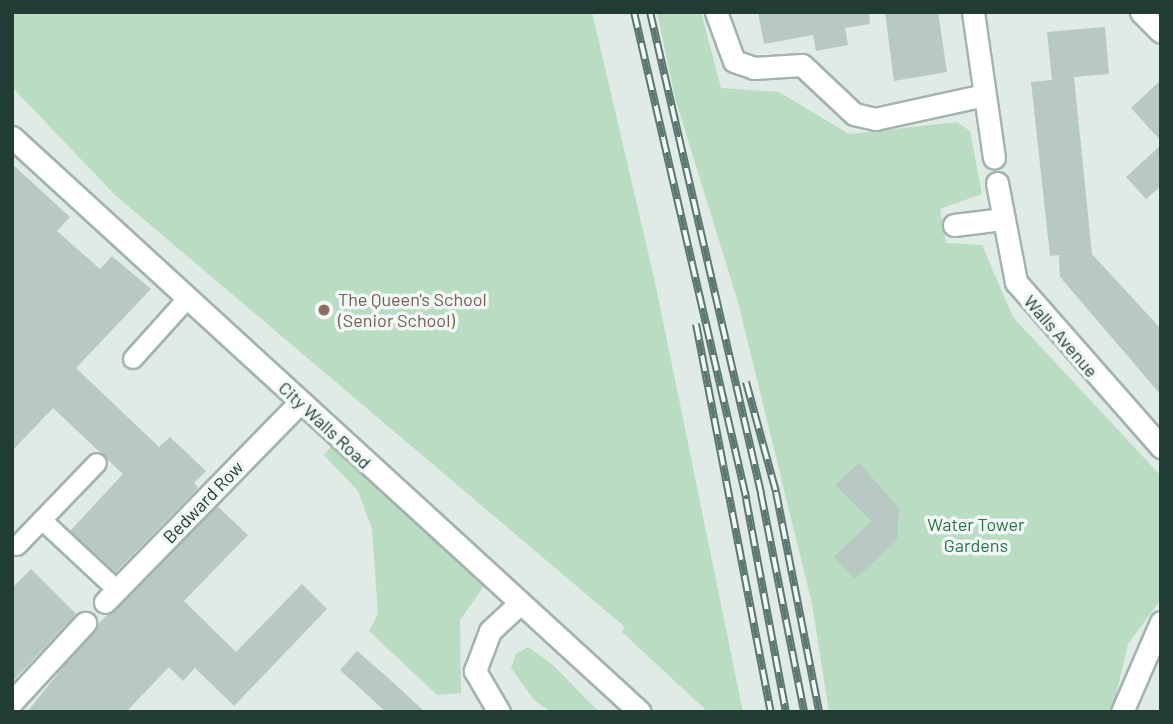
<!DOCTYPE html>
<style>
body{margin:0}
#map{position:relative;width:1173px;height:724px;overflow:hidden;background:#e0ebe6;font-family:Barlow,sans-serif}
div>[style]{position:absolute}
.green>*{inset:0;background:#b9dcc3}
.building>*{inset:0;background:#b8c8c2}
.roads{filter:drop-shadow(2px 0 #a3b3ad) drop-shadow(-2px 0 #a3b3ad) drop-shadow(0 2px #a3b3ad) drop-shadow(0 -2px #a3b3ad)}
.service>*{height:18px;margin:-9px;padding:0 9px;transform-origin:9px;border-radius:9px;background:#fff}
.minor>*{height:21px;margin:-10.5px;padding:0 10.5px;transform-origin:10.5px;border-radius:10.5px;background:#fff}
.tertiary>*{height:21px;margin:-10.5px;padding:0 10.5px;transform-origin:10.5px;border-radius:10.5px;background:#fff}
.rail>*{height:8px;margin-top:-4px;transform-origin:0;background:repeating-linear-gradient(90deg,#f0f7f4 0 16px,#5b7770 0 32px);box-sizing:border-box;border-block:2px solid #5b7770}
.dots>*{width:19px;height:19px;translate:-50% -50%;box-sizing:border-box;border:4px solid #f0f7f4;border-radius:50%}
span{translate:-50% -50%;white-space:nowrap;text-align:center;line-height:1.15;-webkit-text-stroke:7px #f0f7f4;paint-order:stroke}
.education-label{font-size:18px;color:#785e54}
.left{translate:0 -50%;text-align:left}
.street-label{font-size:18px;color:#213b35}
.park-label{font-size:18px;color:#2c7148}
.frame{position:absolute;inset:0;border:14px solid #213b35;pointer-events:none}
</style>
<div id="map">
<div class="green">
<div style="clip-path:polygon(12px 12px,592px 12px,655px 282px,743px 712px,708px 712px,622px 632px,625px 627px,115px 195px,12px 87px)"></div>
<div style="clip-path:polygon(657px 12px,701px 12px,721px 88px,779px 92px,849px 134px,957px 122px,970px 131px,982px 194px,940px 209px,946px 243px,982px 245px,1013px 317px,1161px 476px,1161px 599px,1128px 644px,1112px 712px,829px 712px,812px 604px,738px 302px,675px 98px)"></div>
<div style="clip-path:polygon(335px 442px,487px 582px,460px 620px,461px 693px,437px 695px,369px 631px,378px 614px,372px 529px,358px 491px,324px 455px)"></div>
<div style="clip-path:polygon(528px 647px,552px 664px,599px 712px,551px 712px,534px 700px,511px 668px,516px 654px)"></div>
</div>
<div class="building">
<div style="clip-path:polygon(758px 12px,869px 12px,870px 24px,845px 28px,848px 45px,816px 51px,813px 35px,764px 44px)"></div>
<div style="clip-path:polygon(885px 12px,938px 12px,947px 72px,894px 81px)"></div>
<div style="clip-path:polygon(1105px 27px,1109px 74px,1074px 77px,1092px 254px,1161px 329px,1161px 395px,1060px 277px,1059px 255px,1050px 256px,1031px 82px,1052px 80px,1047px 32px)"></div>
<div style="clip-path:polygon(1161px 80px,1161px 141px,1131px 108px)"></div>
<div style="clip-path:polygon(1161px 145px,1161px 186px,1146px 199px,1126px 177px)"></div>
<div style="clip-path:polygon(12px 164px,70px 217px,57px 231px,100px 269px,112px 256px,151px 289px,76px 368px,159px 447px,170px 437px,206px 471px,194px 483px,198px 488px,115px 573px,70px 531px,123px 474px,53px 408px,12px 451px)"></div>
<div style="clip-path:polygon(859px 463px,899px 508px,897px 540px,855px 579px,834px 557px,871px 521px,835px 485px)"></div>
<div style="clip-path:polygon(217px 506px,248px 535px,184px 601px,236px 652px,302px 584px,327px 609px,234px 706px,195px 668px,183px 681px,169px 667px,126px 712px,27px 712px,98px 624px)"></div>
<div style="clip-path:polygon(31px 569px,76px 614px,12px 682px,12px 588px)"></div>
<div style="clip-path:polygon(357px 651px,386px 676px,425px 712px,386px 712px,340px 670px)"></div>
</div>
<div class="roads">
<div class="service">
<div style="left:133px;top:359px;width:82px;rotate:-48deg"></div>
<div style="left:42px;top:520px;width:103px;rotate:43deg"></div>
<div style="left:17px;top:546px;width:115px;rotate:-46.1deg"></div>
</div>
<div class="minor">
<div style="left:716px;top:12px;width:52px;rotate:69.8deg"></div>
<div style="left:734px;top:61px;width:21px;rotate:19deg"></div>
<div style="left:754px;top:68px;width:48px;rotate:-3.6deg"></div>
<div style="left:802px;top:65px;width:71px;rotate:43.3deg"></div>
<div style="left:854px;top:114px;width:22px;rotate:13deg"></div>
<div style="left:875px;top:119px;width:112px;rotate:-12.4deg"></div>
<div style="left:973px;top:12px;width:147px;rotate:81.8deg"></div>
<div style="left:1141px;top:12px;width:28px;rotate:45deg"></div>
<div style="left:12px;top:137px;width:851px;rotate:42.48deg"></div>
<div style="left:997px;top:183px;width:101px;rotate:79.1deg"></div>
<div style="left:1016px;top:282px;width:220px;rotate:48.7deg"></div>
<div style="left:954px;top:225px;width:48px;rotate:-7.1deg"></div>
<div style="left:105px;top:602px;width:279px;rotate:-45.7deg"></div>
<div style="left:12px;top:702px;width:108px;rotate:-47.3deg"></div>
<div style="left:499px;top:712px;width:48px;rotate:-120.3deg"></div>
<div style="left:475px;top:671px;width:43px;rotate:-69.4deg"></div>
<div style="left:490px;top:631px;width:40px;rotate:-43deg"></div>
</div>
<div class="tertiary">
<div style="left:1122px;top:712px;width:98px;rotate:-66.6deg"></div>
</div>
</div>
<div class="rail">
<div style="left:634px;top:12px;width:500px;rotate:77deg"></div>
<div style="left:746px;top:499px;width:217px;rotate:79.4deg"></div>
<div style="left:650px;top:12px;width:495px;rotate:77deg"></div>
<div style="left:761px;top:494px;width:222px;rotate:78.8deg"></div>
<div style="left:696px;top:324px;width:395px;rotate:79.1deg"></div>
<div style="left:746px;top:382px;width:114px;rotate:74.7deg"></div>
<div style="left:776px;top:492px;width:224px;rotate:78.9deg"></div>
</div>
<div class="dots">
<div style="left:324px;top:310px;background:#8d6e63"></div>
</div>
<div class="education-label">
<span class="left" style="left:338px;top:310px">The Queen's School<br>(Senior School)</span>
</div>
<div class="street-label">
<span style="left:1061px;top:336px;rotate:49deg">Walls Avenue</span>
<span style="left:325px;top:425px;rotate:43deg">City Walls Road</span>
<span style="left:203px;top:502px;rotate:-46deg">Bedward Row</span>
</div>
<div class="park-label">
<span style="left:976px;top:535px">Water Tower<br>Gardens</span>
</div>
<div class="frame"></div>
</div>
